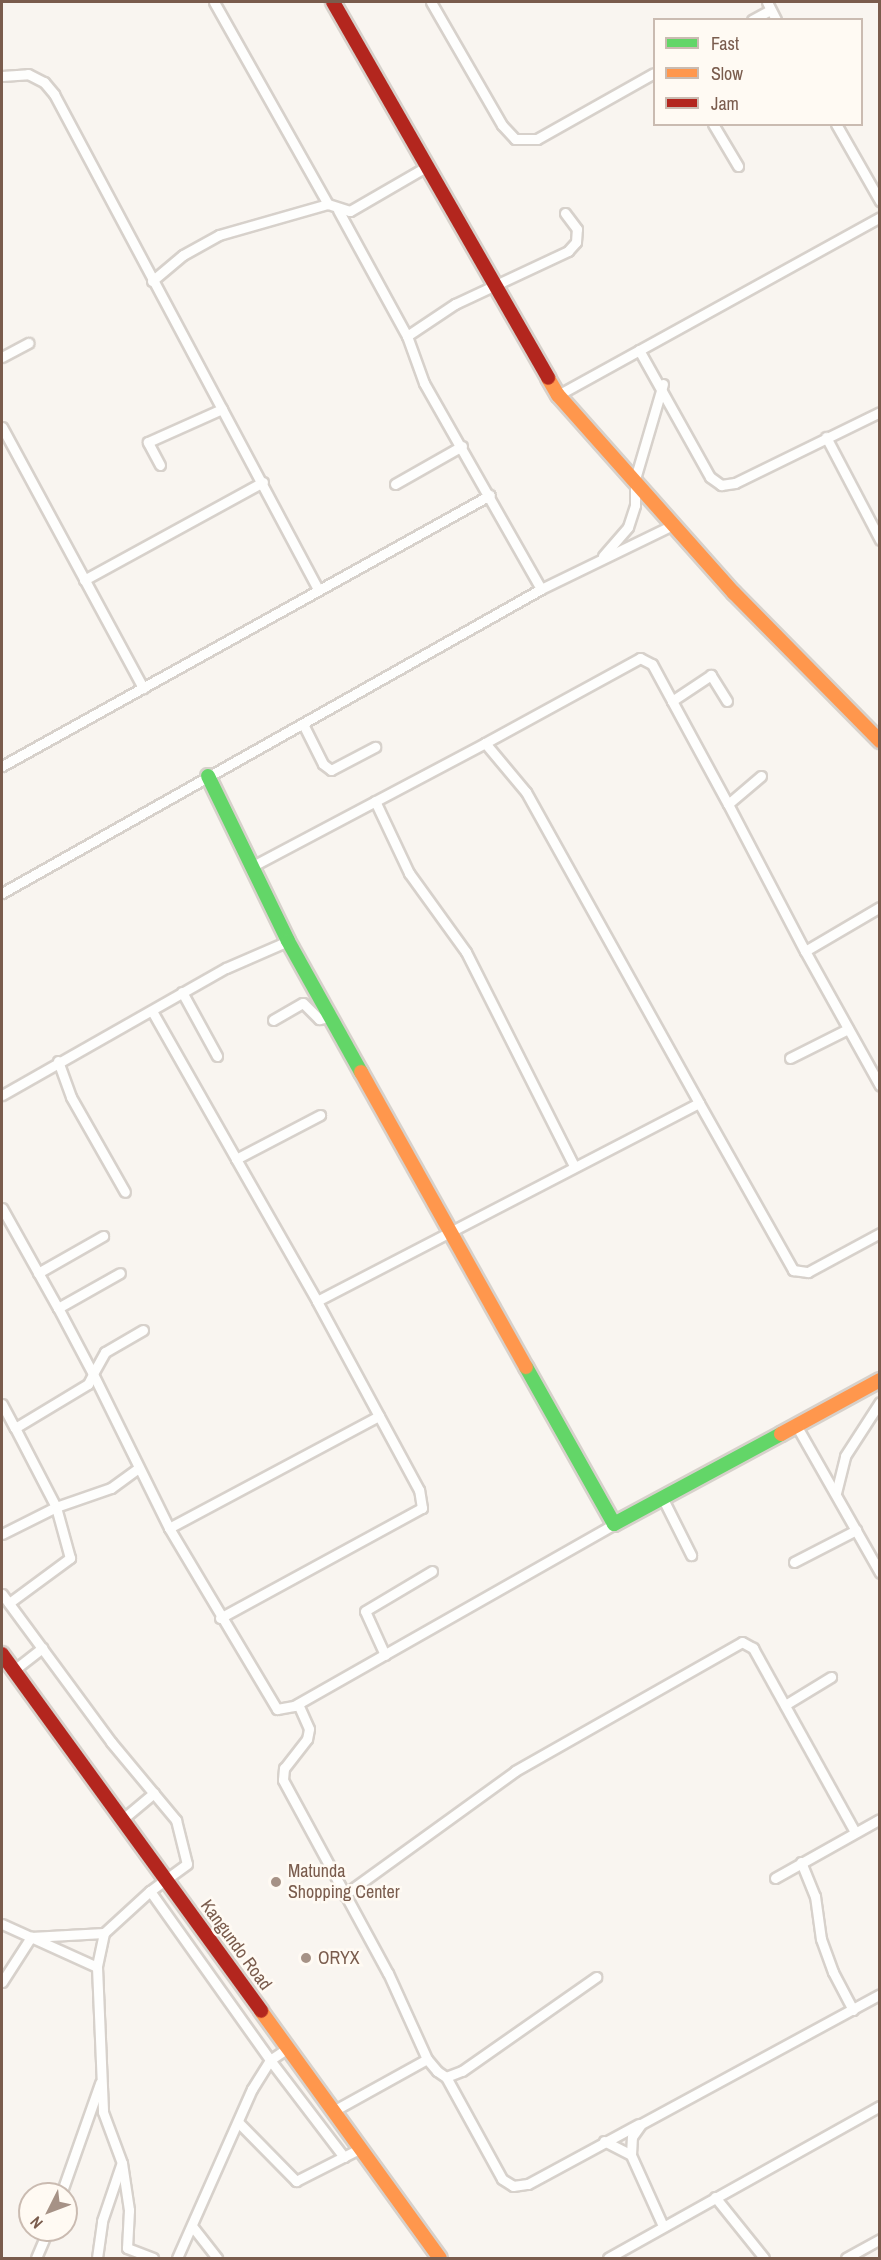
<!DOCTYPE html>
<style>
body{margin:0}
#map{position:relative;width:881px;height:2260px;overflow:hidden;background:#f9f5f0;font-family:"Archivo Narrow",sans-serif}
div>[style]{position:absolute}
.roads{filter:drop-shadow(2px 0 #d7d1cb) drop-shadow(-2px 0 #d7d1cb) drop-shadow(0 2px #d7d1cb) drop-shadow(0 -2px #d7d1cb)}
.street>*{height:9px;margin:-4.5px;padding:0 4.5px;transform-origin:4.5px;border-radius:4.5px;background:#fefefd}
.fast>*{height:14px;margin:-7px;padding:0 7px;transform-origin:7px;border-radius:7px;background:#63d668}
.slow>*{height:14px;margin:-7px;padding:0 7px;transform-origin:7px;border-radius:7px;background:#ff974d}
.jam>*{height:14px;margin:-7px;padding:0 7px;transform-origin:7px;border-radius:7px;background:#b3261e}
.dots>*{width:16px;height:16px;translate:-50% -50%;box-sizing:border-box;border:3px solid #fffaf3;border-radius:50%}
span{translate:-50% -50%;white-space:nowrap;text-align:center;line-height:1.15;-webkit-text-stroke:5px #fffaf3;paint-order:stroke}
.poi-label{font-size:18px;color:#7a5c4d}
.left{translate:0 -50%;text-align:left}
.street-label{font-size:18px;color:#7a5c4d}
.frame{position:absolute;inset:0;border:3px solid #7a5c4d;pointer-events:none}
.legend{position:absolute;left:653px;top:18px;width:210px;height:108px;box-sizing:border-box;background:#fffaf3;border:2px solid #cabbb1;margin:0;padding:8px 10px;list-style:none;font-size:18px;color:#7a5c4d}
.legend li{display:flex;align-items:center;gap:12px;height:30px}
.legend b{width:30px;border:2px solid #cabbb1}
.north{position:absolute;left:18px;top:2182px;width:60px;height:60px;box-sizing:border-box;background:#fffaf3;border:2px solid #cabbb1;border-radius:50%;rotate:228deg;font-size:16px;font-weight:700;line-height:24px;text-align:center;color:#7a5c4d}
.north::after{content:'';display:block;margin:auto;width:21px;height:27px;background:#a69286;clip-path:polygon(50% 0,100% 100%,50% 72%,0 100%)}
</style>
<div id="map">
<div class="roads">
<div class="street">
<div style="left:214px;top:2px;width:232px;rotate:60.6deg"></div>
<div style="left:328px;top:204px;width:23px;rotate:18deg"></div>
<div style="left:350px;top:211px;width:88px;rotate:-30.1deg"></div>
<div style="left:431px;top:2px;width:142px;rotate:60deg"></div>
<div style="left:502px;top:125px;width:19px;rotate:47deg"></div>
<div style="left:515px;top:139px;width:22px"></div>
<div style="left:537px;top:139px;width:134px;rotate:-29.4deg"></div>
<div style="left:767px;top:2px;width:20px;rotate:63deg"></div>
<div style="left:752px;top:20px;width:21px;rotate:-29deg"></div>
<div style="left:2px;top:76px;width:26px;rotate:-4deg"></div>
<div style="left:28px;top:74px;width:18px;rotate:27deg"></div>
<div style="left:44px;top:82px;width:16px;rotate:50deg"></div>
<div style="left:54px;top:94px;width:561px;rotate:61.93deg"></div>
<div style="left:713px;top:124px;width:49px;rotate:59.2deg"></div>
<div style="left:836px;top:124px;width:89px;rotate:60.3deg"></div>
<div style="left:338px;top:210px;width:144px;rotate:61.3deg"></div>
<div style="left:407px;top:336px;width:50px;rotate:70.1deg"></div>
<div style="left:424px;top:383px;width:237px;rotate:60.4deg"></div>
<div style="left:152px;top:281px;width:40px;rotate:-40deg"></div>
<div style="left:183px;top:255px;width:41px;rotate:-29.1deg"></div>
<div style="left:219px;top:235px;width:113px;rotate:-15.9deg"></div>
<div style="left:407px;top:336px;width:58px;rotate:-33.7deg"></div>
<div style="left:455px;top:304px;width:125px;rotate:-25.1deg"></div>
<div style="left:568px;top:251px;width:12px;rotate:-48deg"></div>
<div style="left:576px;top:242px;width:13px;rotate:-86deg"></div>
<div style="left:577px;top:229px;width:20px;rotate:-127deg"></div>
<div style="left:639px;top:350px;width:145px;rotate:60.8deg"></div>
<div style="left:710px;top:477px;width:14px;rotate:36deg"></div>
<div style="left:721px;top:485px;width:14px;rotate:-8deg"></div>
<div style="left:735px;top:483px;width:161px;rotate:-26.1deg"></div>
<div style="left:2px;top:357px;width:30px;rotate:-28deg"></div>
<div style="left:558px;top:395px;width:368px;rotate:-28.9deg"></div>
<div style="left:2px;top:427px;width:297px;rotate:61.6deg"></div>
<div style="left:826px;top:437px;width:116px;rotate:62.3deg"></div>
<div style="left:160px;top:465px;width:26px;rotate:-118deg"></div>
<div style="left:148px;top:442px;width:81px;rotate:-24deg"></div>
<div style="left:395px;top:484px;width:77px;rotate:-29.6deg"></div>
<div style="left:603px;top:556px;width:38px;rotate:-49deg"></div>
<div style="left:628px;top:527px;width:23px;rotate:-72deg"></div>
<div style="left:635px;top:505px;width:26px;rotate:-90deg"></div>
<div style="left:635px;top:479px;width:99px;rotate:-73.6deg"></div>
<div style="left:84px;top:580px;width:204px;rotate:-28.7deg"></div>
<div style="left:727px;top:701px;width:31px;rotate:-122deg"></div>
<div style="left:711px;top:675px;width:47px;rotate:146.3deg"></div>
<div style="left:672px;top:701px;width:117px;rotate:61.5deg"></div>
<div style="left:304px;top:726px;width:42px;rotate:63.4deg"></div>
<div style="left:323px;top:764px;width:10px;rotate:37deg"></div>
<div style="left:331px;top:770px;width:50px;rotate:-27.6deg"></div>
<div style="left:485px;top:743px;width:177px;rotate:-28.7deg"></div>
<div style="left:640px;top:658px;width:13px;rotate:27deg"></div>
<div style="left:652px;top:664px;width:42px;rotate:61.6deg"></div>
<div style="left:2px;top:766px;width:558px;rotate:-29.04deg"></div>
<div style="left:761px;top:776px;width:43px;rotate:139.7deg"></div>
<div style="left:728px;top:804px;width:166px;rotate:62.4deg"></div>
<div style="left:375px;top:801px;width:80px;rotate:64.7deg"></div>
<div style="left:409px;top:873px;width:97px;rotate:54.2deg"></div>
<div style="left:466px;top:952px;width:240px;rotate:63.2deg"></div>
<div style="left:251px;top:867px;width:265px;rotate:-27.9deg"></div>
<div style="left:485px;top:743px;width:64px;rotate:50.1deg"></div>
<div style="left:526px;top:792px;width:356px;rotate:60.9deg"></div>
<div style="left:2px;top:893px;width:619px;rotate:-29.42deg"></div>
<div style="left:541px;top:589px;width:147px;rotate:-25.9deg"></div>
<div style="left:880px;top:907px;width:87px;rotate:149.6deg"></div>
<div style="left:805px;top:951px;width:154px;rotate:60.9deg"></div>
<div style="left:182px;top:992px;width:73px;rotate:61.3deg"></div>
<div style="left:152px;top:1011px;width:170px;rotate:60.4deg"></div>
<div style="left:236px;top:1159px;width:95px;rotate:-27.6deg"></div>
<div style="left:273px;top:1020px;width:34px;rotate:-30deg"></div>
<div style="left:303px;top:1003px;width:23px;rotate:45deg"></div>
<div style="left:319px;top:1019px;width:10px;rotate:-11deg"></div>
<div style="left:790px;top:1058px;width:65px;rotate:-26.6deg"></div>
<div style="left:58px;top:1061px;width:38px;rotate:70deg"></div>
<div style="left:71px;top:1097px;width:109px;rotate:60.4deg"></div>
<div style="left:2px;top:1095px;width:257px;rotate:-29.6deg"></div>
<div style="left:226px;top:968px;width:68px;rotate:-23.5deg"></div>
<div style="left:236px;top:1159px;width:163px;rotate:60.3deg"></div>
<div style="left:317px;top:1301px;width:430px;rotate:-27.4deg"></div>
<div style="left:699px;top:1103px;width:192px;rotate:60.6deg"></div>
<div style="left:793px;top:1270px;width:15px;rotate:8deg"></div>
<div style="left:808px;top:1272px;width:82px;rotate:-28.4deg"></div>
<div style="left:2px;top:1208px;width:115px;rotate:60.8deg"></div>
<div style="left:38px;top:1273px;width:75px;rotate:-29.6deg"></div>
<div style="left:143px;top:1330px;width:44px;rotate:149.9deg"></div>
<div style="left:105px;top:1352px;width:25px;rotate:119deg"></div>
<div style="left:93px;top:1374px;width:172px;rotate:63.7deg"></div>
<div style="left:169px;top:1528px;width:211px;rotate:59.2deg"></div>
<div style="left:277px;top:1709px;width:17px;rotate:-10deg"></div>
<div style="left:294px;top:1706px;width:368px;rotate:-29.6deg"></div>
<div style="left:2px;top:1404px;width:27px;rotate:62deg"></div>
<div style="left:15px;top:1428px;width:85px;rotate:-31.1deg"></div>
<div style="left:88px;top:1384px;width:11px;rotate:-63deg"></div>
<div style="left:93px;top:1374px;width:75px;rotate:-117.9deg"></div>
<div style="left:58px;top:1308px;width:71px;rotate:-29.4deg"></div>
<div style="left:796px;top:1425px;width:170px;rotate:60.4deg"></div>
<div style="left:836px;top:1493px;width:38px;rotate:-76deg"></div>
<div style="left:845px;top:1456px;width:64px;rotate:-57.1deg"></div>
<div style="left:663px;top:1499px;width:63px;rotate:63.4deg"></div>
<div style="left:169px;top:1528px;width:238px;rotate:-28.1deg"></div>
<div style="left:2px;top:1534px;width:60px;rotate:-26.6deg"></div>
<div style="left:56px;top:1507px;width:89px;rotate:-117.4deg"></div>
<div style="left:794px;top:1562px;width:70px;rotate:-27.3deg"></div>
<div style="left:2px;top:1594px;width:184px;rotate:53.6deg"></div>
<div style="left:111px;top:1742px;width:102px;rotate:50.2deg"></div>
<div style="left:176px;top:1820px;width:45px;rotate:76deg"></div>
<div style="left:187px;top:1864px;width:46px;rotate:143.9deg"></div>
<div style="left:9px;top:1603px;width:76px;rotate:-36.4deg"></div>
<div style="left:70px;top:1558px;width:53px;rotate:-105.4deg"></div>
<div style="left:56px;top:1507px;width:58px;rotate:-19.1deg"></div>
<div style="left:111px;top:1488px;width:32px;rotate:-36deg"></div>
<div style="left:220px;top:1618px;width:230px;rotate:-28.6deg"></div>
<div style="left:422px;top:1508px;width:18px;rotate:-99deg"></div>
<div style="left:419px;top:1490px;width:215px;rotate:-118.4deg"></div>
<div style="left:385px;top:1655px;width:48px;rotate:-114.4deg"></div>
<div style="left:365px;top:1611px;width:78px;rotate:-30.8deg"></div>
<div style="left:14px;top:1670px;width:36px;rotate:-38deg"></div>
<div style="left:298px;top:1704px;width:27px;rotate:66deg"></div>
<div style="left:309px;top:1729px;width:10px;rotate:101deg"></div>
<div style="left:307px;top:1739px;width:37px;rotate:128deg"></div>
<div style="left:284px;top:1768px;width:12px;rotate:95deg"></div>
<div style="left:283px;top:1780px;width:220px;rotate:61.5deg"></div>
<div style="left:388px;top:1973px;width:94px;rotate:65.6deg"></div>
<div style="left:427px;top:2059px;width:16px;rotate:50deg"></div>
<div style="left:437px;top:2071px;width:11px;rotate:34deg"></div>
<div style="left:446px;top:2077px;width:17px;rotate:-21deg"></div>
<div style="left:462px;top:2071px;width:164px;rotate:-35deg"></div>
<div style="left:785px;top:1705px;width:54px;rotate:-31.3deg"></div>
<div style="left:124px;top:1818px;width:39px;rotate:-40deg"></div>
<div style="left:801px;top:1862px;width:37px;rotate:68deg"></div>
<div style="left:815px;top:1896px;width:43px;rotate:82.1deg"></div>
<div style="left:821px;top:1939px;width:35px;rotate:70deg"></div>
<div style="left:833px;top:1972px;width:43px;rotate:62.2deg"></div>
<div style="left:775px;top:1878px;width:120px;rotate:-29.3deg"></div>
<div style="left:344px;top:1895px;width:211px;rotate:-35.9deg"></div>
<div style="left:515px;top:1771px;width:261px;rotate:-29.6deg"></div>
<div style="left:742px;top:1642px;width:13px;rotate:29deg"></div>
<div style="left:753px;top:1648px;width:210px;rotate:61deg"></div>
<div style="left:2px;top:1924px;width:104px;rotate:24.4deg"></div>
<div style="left:104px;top:1933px;width:35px;rotate:102deg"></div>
<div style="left:97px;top:1967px;width:145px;rotate:87.6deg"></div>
<div style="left:103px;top:2112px;width:54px;rotate:69.6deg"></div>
<div style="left:122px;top:2163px;width:48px;rotate:81.5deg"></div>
<div style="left:129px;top:2210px;width:38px;rotate:93deg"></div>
<div style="left:127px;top:2248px;width:28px;rotate:21deg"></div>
<div style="left:2px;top:1982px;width:54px;rotate:-57.2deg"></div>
<div style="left:31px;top:1937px;width:73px;rotate:-3.1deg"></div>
<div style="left:104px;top:1933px;width:62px;rotate:-42.4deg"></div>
<div style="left:150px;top:1891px;width:207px;rotate:54.6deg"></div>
<div style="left:270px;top:2060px;width:22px;rotate:-34deg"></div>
<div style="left:446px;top:2077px;width:116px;rotate:61.2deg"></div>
<div style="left:502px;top:2179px;width:13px;rotate:32deg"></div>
<div style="left:513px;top:2186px;width:15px;rotate:-8deg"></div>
<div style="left:528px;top:2184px;width:126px;rotate:-28.4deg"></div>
<div style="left:335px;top:2110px;width:105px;rotate:-29deg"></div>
<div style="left:238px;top:2122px;width:83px;rotate:45.5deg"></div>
<div style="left:296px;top:2181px;width:73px;rotate:-26.9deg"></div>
<div style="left:604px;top:2141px;width:30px;rotate:27deg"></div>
<div style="left:61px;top:2194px;width:118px;rotate:-70.6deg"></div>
<div style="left:715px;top:2197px;width:78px;rotate:51.2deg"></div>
<div style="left:192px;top:2226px;width:41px;rotate:52deg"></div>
<div style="left:663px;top:2226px;width:78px;rotate:-114.3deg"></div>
<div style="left:631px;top:2155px;width:18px;rotate:-87deg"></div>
<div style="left:632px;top:2137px;width:16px;rotate:-55deg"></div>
<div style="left:641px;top:2124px;width:272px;rotate:-28.5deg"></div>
<div style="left:36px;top:2258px;width:30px;rotate:-67deg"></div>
<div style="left:97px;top:2258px;width:37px;rotate:-82deg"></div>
<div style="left:102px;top:2221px;width:59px;rotate:-71.3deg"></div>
<div style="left:177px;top:2258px;width:185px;rotate:-66.1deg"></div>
<div style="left:252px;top:2089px;width:34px;rotate:-58deg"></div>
<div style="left:270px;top:2060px;width:122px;rotate:52.7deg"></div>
<div style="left:608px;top:2258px;width:312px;rotate:-29.2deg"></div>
<div style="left:846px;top:2258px;width:39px;rotate:-29deg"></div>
</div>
<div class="fast">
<div style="left:208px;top:776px;width:183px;rotate:64.1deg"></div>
<div style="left:288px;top:941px;width:150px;rotate:60.9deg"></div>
<div style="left:526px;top:1367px;width:180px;rotate:60.7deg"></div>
<div style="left:614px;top:1524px;width:190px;rotate:-28.3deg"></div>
</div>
<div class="slow">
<div style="left:548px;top:378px;width:20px;rotate:60deg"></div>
<div style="left:558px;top:395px;width:265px;rotate:48.4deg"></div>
<div style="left:734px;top:593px;width:208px;rotate:45.4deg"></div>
<div style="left:361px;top:1072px;width:338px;rotate:60.8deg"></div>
<div style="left:781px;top:1434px;width:113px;rotate:-28.6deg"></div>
<div style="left:261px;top:2011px;width:305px;rotate:54.1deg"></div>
</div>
<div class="jam">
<div style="left:333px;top:2px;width:433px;rotate:60.2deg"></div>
<div style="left:2px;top:1654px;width:441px;rotate:54deg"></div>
</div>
</div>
<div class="dots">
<div style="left:276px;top:1882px;background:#a69286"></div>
<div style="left:306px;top:1958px;background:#a69286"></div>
</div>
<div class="poi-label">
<span class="left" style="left:288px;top:1882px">Matunda<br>Shopping Center</span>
<span class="left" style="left:318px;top:1958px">ORYX</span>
</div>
<div class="street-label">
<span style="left:236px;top:1945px;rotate:54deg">Kangundo Road</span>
</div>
<div class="frame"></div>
<ul class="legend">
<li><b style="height:8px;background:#63d668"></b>Fast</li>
<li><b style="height:8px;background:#ff974d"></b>Slow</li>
<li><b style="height:8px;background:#b3261e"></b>Jam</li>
</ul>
<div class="north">N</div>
</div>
